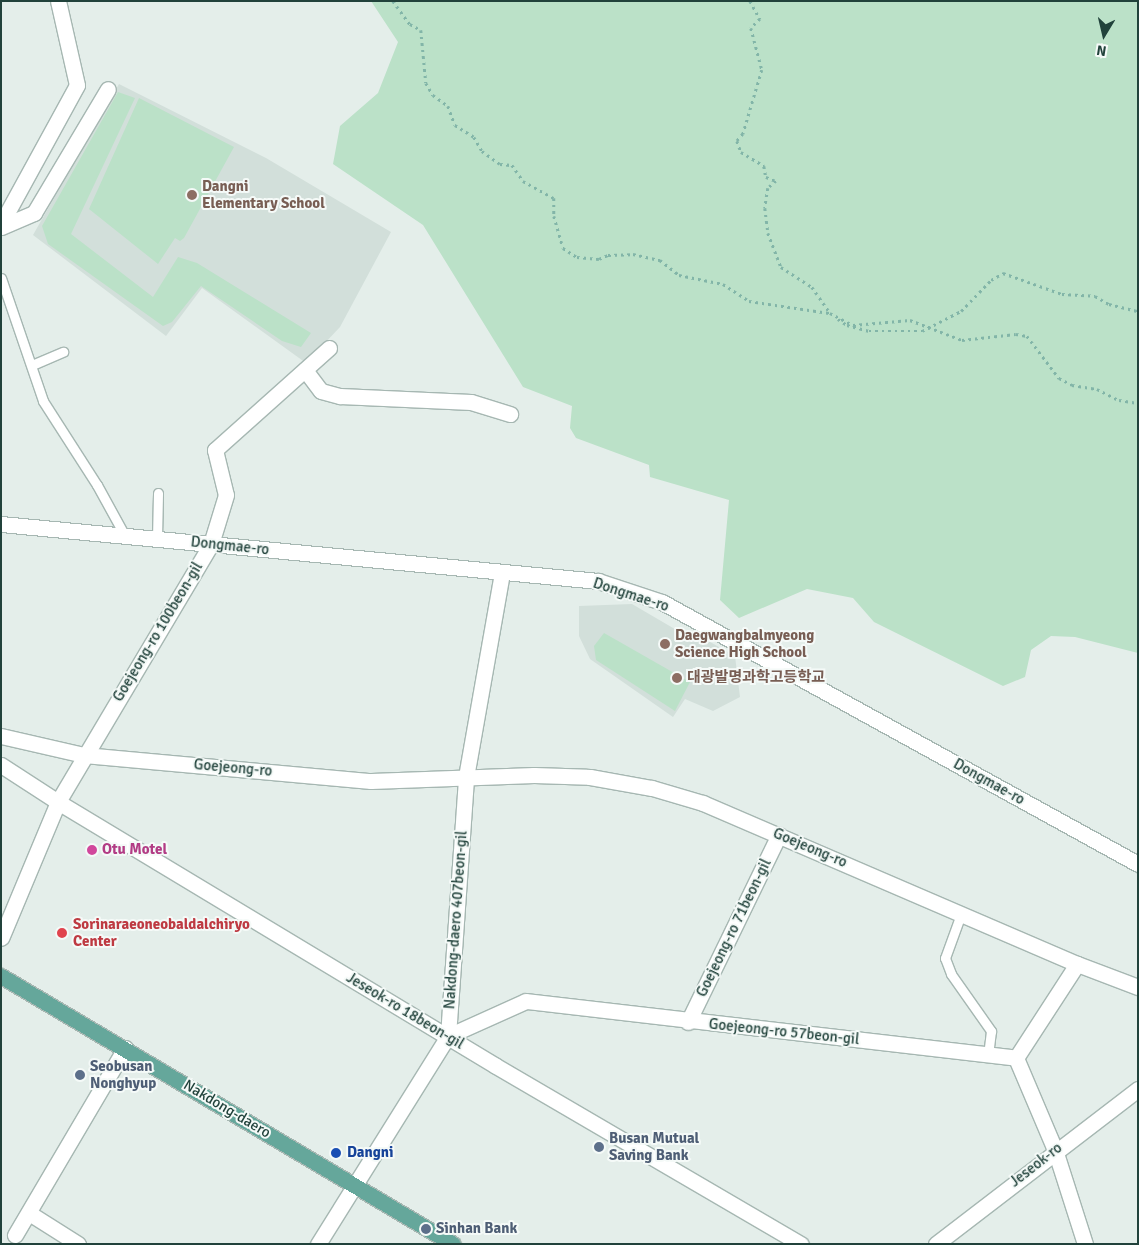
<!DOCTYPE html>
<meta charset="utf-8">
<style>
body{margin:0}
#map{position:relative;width:1139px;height:1245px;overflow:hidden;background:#e4eeea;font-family:Signika,"Noto Sans KR",sans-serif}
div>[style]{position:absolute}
.built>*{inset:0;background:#d2dfda}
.green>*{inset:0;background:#bbe1c8}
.path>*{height:2.5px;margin-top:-1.25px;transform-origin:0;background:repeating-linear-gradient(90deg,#82b5a8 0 2.5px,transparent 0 6.5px)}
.roads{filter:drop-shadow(1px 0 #a6b7b2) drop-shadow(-1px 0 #a6b7b2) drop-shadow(0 1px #a6b7b2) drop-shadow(0 -1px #a6b7b2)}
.lane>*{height:9px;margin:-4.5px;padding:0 4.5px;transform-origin:4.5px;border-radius:4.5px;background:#fff}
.street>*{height:15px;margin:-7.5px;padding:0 7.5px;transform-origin:7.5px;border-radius:7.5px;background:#fff}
.secondary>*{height:15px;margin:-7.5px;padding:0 7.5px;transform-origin:7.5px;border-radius:7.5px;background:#fff}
.primary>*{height:15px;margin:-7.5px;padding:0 7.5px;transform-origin:7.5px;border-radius:7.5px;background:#65a79b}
.dots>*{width:14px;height:14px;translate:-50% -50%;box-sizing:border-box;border:2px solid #f5faf8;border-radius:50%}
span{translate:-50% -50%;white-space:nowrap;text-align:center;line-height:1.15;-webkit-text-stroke:4px #f5faf8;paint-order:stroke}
.education-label{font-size:15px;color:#785e54;font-weight:700}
.left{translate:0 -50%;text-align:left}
.street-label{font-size:15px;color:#21423b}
.hotel-label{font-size:15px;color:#b23c85;font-weight:700}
.health-label{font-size:15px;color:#be3a42;font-weight:700}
.service-label{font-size:15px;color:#4e5e75;font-weight:700}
.transit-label{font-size:15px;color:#164399;font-weight:700}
.frame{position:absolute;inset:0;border:2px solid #21423b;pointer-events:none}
.north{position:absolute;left:1079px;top:10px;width:50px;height:50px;-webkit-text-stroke:4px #f5faf8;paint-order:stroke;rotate:189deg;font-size:14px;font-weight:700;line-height:20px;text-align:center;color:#21423b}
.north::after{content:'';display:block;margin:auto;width:18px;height:22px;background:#21423b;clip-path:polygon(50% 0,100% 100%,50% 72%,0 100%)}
</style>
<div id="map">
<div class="built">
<div style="clip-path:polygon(119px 84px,266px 158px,391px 232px,340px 327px,306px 363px,202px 288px,166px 336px,33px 235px)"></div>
<div style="clip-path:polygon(632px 604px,697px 642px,703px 638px,735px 656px,740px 697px,713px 711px,685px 699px,673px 717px,590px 659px,579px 636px,579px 606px)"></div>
</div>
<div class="green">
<div style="clip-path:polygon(371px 1px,1138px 1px,1138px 653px,1075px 637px,1051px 636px,1031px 650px,1025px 677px,1003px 686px,874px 622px,853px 598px,807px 589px,739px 618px,720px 600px,729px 500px,650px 477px,649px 465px,576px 438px,570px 428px,572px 406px,523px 387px,423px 225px,333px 164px,340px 126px,378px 93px,398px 42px)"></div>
<div style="clip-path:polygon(118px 92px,135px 98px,71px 234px,153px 297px,178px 257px,197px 263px,311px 333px,301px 347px,282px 341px,201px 286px,172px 322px,163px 326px,48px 244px,42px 226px)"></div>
<div style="clip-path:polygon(139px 98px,234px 147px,184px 238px,180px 241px,175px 238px,158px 264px,89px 209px)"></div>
<div style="clip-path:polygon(604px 633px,690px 682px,675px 711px,596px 660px,594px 646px)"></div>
</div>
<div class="path">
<div style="left:393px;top:1px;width:29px;rotate:54deg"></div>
<div style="left:410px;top:24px;width:13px;rotate:29deg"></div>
<div style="left:421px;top:30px;width:53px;rotate:84.6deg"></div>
<div style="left:426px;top:83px;width:14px;rotate:60deg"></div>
<div style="left:433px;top:95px;width:19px;rotate:36deg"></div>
<div style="left:448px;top:106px;width:20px;rotate:70deg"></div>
<div style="left:455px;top:125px;width:22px;rotate:32deg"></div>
<div style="left:474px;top:137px;width:16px;rotate:60deg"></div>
<div style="left:482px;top:151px;width:22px;rotate:36deg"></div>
<div style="left:500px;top:164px;width:12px;rotate:5deg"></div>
<div style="left:512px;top:165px;width:19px;rotate:55deg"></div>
<div style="left:523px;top:181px;width:35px;rotate:29deg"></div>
<div style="left:554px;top:198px;width:18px;rotate:90deg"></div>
<div style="left:554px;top:216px;width:33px;rotate:74deg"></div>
<div style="left:563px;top:248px;width:17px;rotate:33deg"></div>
<div style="left:577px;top:257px;width:22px;rotate:5deg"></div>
<div style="left:599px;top:259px;width:10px;rotate:-24deg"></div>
<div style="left:608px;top:255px;width:25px;rotate:-2deg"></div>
<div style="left:633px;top:254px;width:28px;rotate:13deg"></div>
<div style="left:660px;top:260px;width:24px;rotate:38deg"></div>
<div style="left:679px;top:275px;width:45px;rotate:11.6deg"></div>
<div style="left:723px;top:284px;width:31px;rotate:33deg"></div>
<div style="left:749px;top:301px;width:81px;rotate:8.5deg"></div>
<div style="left:750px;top:1px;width:21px;rotate:61deg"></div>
<div style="left:760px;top:19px;width:13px;rotate:135deg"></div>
<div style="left:751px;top:28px;width:43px;rotate:75.3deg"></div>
<div style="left:762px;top:70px;width:67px;rotate:106.5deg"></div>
<div style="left:743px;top:134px;width:9px;rotate:131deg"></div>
<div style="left:737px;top:141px;width:12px;rotate:70deg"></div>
<div style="left:741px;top:152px;width:27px;rotate:31deg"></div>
<div style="left:764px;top:166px;width:11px;rotate:80deg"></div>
<div style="left:766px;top:177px;width:11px;rotate:22deg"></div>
<div style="left:776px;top:181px;width:11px;rotate:139deg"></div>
<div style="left:768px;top:188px;width:20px;rotate:99deg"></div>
<div style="left:765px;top:208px;width:25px;rotate:83deg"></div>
<div style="left:768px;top:233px;width:36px;rotate:69deg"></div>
<div style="left:781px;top:267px;width:37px;rotate:33deg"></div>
<div style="left:812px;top:287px;width:32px;rotate:55deg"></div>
<div style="left:830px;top:313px;width:26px;rotate:28deg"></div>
<div style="left:853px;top:325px;width:57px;rotate:-5deg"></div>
<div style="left:910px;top:320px;width:56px;rotate:21deg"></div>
<div style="left:962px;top:340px;width:54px;rotate:-6.3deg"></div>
<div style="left:1016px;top:334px;width:11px;rotate:10deg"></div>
<div style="left:1027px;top:336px;width:53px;rotate:52.7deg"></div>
<div style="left:1059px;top:378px;width:15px;rotate:28deg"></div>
<div style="left:1072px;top:385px;width:25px;rotate:9deg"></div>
<div style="left:1097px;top:389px;width:25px;rotate:27deg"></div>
<div style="left:1119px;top:400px;width:19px;rotate:9deg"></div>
<div style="left:838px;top:319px;width:11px;rotate:34deg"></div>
<div style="left:847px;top:325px;width:23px;rotate:15deg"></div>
<div style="left:869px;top:331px;width:53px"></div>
<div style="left:922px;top:331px;width:44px;rotate:-27.1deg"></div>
<div style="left:961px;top:311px;width:43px;rotate:-45.9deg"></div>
<div style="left:991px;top:280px;width:14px;rotate:-30deg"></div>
<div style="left:1003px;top:273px;width:63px;rotate:19.6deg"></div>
<div style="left:1062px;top:294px;width:33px;rotate:3deg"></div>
<div style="left:1095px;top:296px;width:16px;rotate:30deg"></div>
<div style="left:1109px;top:304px;width:30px;rotate:14deg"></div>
</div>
<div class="roads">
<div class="lane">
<div style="left:1px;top:278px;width:130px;rotate:71.1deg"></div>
<div style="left:43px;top:401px;width:100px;rotate:57.3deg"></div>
<div style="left:97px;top:485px;width:58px;rotate:61.2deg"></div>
<div style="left:32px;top:365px;width:34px;rotate:-23deg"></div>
<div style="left:157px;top:538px;width:45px;rotate:-88.7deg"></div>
<div style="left:961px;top:914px;width:47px;rotate:110deg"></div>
<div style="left:945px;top:958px;width:17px;rotate:69deg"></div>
<div style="left:951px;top:974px;width:70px;rotate:54.9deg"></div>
<div style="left:991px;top:1031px;width:24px;rotate:97deg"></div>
</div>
<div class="street">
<div style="left:1px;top:224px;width:158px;rotate:-61.3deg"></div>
<div style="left:77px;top:85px;width:86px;rotate:-102.7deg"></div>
<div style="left:1px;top:227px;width:36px;rotate:-23deg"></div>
<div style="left:34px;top:213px;width:144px;rotate:-59.2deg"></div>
<div style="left:329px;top:348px;width:153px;rotate:138.2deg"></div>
<div style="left:215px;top:450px;width:46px;rotate:76.3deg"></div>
<div style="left:226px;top:495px;width:51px;rotate:107deg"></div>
<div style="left:211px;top:544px;width:300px;rotate:120.7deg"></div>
<div style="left:58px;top:802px;width:511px;rotate:31.08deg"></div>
<div style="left:496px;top:1066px;width:353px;rotate:30.3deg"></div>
<div style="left:305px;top:370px;width:26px;rotate:53deg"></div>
<div style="left:321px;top:391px;width:20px;rotate:15deg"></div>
<div style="left:340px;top:396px;width:131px;rotate:2.6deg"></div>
<div style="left:471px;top:402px;width:41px;rotate:17.1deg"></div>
<div style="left:1px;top:524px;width:600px;rotate:5.45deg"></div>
<div style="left:598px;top:581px;width:67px;rotate:18.2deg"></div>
<div style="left:662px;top:602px;width:543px;rotate:28.83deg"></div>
<div style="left:1px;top:765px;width:68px;rotate:33deg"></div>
<div style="left:58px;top:802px;width:147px;rotate:112.7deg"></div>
<div style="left:688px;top:1022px;width:208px;rotate:-64.1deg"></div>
<div style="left:448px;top:1036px;width:85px;rotate:-24.2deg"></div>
<div style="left:526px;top:1001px;width:493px;rotate:6.6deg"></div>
<div style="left:1016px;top:1058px;width:112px;rotate:-57deg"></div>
<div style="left:1016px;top:1058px;width:100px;rotate:67deg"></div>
<div style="left:1055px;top:1150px;width:99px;rotate:72.3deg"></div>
<div style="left:29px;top:1213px;width:58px;rotate:32.3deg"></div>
<div style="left:15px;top:1235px;width:217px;rotate:-59.5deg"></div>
<div style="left:318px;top:1244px;width:245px;rotate:-58deg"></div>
<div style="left:448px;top:1036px;width:260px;rotate:-86deg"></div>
<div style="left:466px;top:777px;width:207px;rotate:-80deg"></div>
</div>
<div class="secondary">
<div style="left:1px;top:736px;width:85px;rotate:12.9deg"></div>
<div style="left:84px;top:755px;width:288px;rotate:5.2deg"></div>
<div style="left:371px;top:781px;width:163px;rotate:-2.1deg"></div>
<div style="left:534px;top:775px;width:56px;rotate:2deg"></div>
<div style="left:590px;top:777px;width:63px;rotate:10.1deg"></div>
<div style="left:652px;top:788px;width:53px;rotate:16.4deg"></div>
<div style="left:703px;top:803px;width:407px;rotate:23.3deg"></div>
<div style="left:1077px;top:964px;width:65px;rotate:20.7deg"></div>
<div style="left:936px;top:1244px;width:255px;rotate:-37.5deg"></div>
</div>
<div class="primary">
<div style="left:1px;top:976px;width:525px;rotate:30.66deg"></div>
</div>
</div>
<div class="dots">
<div style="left:192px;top:195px;background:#8d6e63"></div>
<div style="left:665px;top:644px;background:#8d6e63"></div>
<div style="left:677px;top:678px;background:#8d6e63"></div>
<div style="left:92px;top:850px;background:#d1479c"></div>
<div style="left:62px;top:933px;background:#e0444e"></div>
<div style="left:80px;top:1075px;background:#5c6f8a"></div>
<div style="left:599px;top:1147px;background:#5c6f8a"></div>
<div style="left:336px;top:1153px;background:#1a4fb4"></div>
<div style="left:426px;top:1229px;background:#5c6f8a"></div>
</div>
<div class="education-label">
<span class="left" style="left:202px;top:195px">Dangni<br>Elementary School</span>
<span class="left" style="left:675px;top:644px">Daegwangbalmyeong<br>Science High School</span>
<span class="left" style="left:687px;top:678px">대광발명과학고등학교</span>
</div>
<div class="street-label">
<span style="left:230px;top:546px;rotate:6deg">Dongmae-ro</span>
<span style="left:631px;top:595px;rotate:18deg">Dongmae-ro</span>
<span style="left:158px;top:632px;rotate:-59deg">Goejeong-ro 100beon-gil</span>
<span style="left:233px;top:768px;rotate:5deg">Goejeong-ro</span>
<span style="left:989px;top:782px;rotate:29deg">Dongmae-ro</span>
<span style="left:810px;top:848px;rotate:23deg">Goejeong-ro</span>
<span style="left:456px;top:920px;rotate:-86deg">Nakdong-daero 407beon-gil</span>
<span style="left:734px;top:928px;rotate:-64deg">Goejeong-ro 71beon-gil</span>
<span style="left:405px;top:1011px;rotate:31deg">Jeseok-ro 18beon-gil</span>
<span style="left:784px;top:1032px;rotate:6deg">Goejeong-ro 57beon-gil</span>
<span style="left:227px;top:1109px;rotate:31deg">Nakdong-daero</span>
<span style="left:1036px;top:1165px;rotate:-38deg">Jeseok-ro</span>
</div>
<div class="hotel-label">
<span class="left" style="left:102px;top:850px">Otu Motel</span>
</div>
<div class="health-label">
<span class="left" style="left:73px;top:933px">Sorinaraeoneobaldalchiryo<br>Center</span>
</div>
<div class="service-label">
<span class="left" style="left:90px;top:1075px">Seobusan<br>Nonghyup</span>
<span class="left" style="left:609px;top:1147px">Busan Mutual<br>Saving Bank</span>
<span class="left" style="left:436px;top:1229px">Sinhan Bank</span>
</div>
<div class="transit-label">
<span class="left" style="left:347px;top:1153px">Dangni</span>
</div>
<div class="frame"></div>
<div class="north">N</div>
</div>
